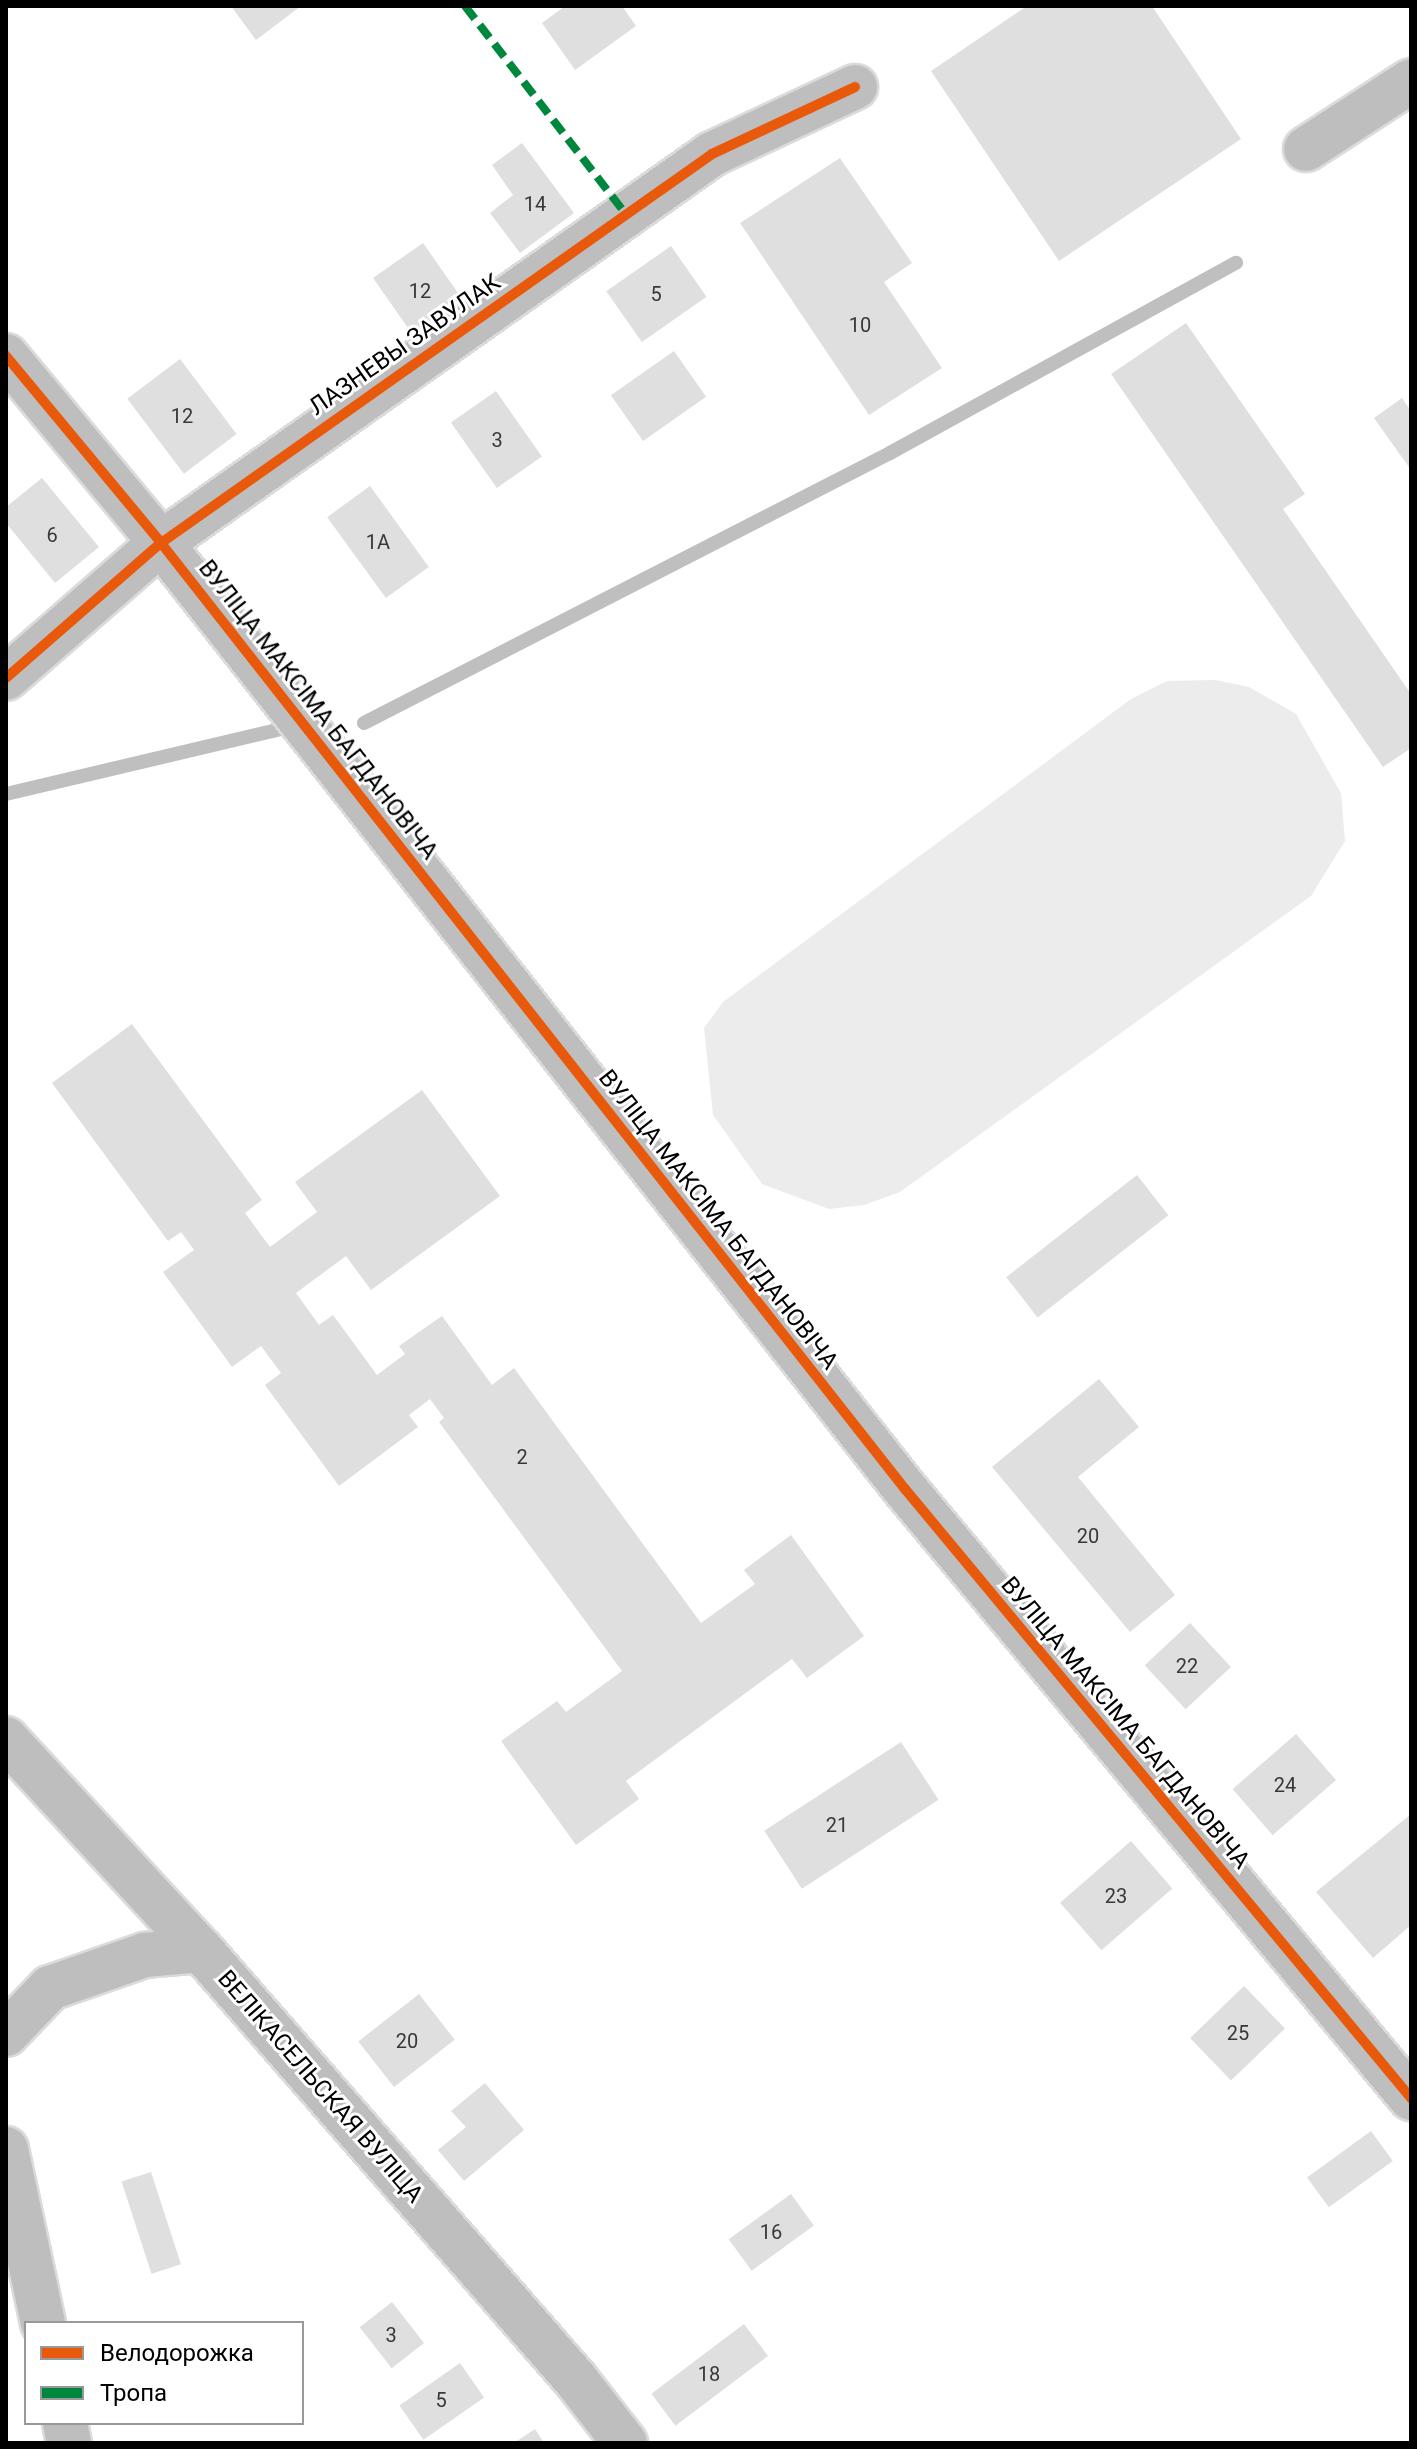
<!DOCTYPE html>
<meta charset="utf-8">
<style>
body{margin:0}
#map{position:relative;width:1417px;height:2449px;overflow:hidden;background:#fff;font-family:Roboto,sans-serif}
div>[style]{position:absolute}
.green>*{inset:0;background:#ececec}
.stream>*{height:14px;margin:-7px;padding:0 7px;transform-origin:7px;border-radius:7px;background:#bfbfbf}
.building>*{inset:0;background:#dfdfdf;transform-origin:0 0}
.roads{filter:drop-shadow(2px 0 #dbdbdb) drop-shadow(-2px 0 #dbdbdb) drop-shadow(0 2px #dbdbdb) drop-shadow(0 -2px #dbdbdb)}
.minor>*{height:44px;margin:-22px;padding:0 22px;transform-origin:22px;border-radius:22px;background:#bebebe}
.major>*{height:44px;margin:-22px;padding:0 22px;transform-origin:22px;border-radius:22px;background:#bebebe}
.quiet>*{height:8px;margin-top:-4px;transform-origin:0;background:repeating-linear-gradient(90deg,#00873e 0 16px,transparent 0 24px)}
.cycleway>*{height:10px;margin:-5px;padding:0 5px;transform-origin:5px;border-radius:5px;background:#e8590c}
span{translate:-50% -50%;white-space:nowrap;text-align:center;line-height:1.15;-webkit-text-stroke:6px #fff;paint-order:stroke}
.number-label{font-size:20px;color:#383838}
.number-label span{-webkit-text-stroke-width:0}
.street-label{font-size:24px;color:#000}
.frame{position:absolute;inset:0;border:8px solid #000;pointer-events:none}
.legend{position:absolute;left:24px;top:2321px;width:280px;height:104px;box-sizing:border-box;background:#fff;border:2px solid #999;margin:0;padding:10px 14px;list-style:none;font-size:24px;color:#000}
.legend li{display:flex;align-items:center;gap:16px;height:40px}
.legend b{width:40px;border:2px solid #999}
</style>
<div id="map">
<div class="green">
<div style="clip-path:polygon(1215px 680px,1249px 687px,1296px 714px,1341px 793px,1345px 841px,1311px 896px,900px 1192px,864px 1205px,829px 1209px,762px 1184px,713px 1115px,704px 1028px,723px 1002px,1131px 699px,1167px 681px)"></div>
</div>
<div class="stream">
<div style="left:364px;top:723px;width:591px;rotate:-27.17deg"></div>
<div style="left:890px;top:453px;width:395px;rotate:-28.8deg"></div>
<div style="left:6px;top:794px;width:299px;rotate:-13.3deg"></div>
</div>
<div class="building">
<div style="clip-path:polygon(231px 6px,301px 6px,256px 40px)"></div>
<div style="clip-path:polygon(565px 6px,622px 6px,636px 26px,575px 70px,542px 23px)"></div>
<div style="clip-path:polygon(1027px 6px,1152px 6px,1241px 139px,1059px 261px,931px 71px)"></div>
<div style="clip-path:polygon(522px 143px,574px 213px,520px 253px,490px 213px,513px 195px,492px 165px)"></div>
<div style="clip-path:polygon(840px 158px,912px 263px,884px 282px,942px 368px,869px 415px,740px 223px)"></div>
<div style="left:423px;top:243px;width:75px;height:61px;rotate:55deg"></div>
<div style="left:671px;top:246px;width:62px;height:79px;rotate:55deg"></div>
<div style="clip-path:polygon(1186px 323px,1305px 494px,1283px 509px,1411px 694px,1411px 748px,1383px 767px,1111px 374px)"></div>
<div style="left:674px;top:351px;width:56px;height:77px;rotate:55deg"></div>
<div style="left:180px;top:359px;width:94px;height:66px;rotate:53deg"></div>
<div style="left:496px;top:391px;width:80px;height:55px;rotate:55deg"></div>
<div style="clip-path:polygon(1402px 398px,1411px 411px,1411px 470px,1374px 418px)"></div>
<div style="clip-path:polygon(42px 478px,99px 547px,55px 583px,6px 523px,6px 507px)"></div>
<div style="left:370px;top:486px;width:100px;height:53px;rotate:54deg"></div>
<div style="clip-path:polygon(132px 1024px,262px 1200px,245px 1213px,270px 1247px,317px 1212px,295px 1182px,422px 1090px,500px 1196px,371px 1290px,346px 1256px,296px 1293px,319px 1325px,333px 1315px,377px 1375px,405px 1354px,399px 1346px,442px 1316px,492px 1385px,514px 1368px,701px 1623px,755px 1584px,744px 1570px,791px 1535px,864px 1636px,807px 1678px,792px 1659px,626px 1781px,639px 1799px,576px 1845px,501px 1741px,557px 1701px,566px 1712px,622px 1671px,439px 1422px,444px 1418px,430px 1399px,409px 1415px,418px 1427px,339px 1486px,265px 1385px,281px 1373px,261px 1346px,232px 1367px,163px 1272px,194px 1250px,181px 1232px,168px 1241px,52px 1083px)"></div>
<div style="left:1137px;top:1175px;width:51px;height:166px;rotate:52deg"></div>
<div style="clip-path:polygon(1099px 1379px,1139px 1427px,1078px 1477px,1175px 1595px,1130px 1632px,992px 1467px)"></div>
<div style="left:1190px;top:1623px;width:60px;height:62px;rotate:47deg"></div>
<div style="left:1296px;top:1734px;width:61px;height:84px;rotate:49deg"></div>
<div style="left:901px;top:1742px;width:69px;height:163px;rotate:57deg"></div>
<div style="clip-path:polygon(1411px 1814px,1411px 1925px,1373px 1958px,1316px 1892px)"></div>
<div style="left:1131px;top:1841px;width:63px;height:94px;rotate:49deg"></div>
<div style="left:1244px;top:1986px;width:59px;height:75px;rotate:46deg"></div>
<div style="left:419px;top:1994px;width:58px;height:77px;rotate:52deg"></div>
<div style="clip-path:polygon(485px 2083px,524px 2130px,464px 2181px,438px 2150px,466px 2127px,451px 2111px)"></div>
<div style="left:1371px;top:2131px;width:37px;height:79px;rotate:54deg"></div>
<div style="left:151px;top:2172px;width:97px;height:31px;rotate:72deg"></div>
<div style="left:791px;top:2194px;width:39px;height:77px;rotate:54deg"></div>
<div style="left:392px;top:2302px;width:52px;height:41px;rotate:52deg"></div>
<div style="left:744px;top:2324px;width:40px;height:116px;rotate:53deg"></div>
<div style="left:460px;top:2363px;width:42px;height:74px;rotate:55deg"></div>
<div style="clip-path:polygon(535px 2429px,544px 2443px,514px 2443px)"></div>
</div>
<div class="roads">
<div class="minor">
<div style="left:1306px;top:149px;width:125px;rotate:-32.9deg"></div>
<div style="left:6px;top:356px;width:243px;rotate:50.3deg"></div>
<div style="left:161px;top:543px;width:1204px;rotate:51.82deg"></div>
<div style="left:905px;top:1489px;width:792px;rotate:50.28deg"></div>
<div style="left:6px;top:678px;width:206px;rotate:-41.1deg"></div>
<div style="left:161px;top:543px;width:674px;rotate:-35.22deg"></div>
<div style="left:712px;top:154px;width:158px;rotate:-25.1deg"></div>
<div style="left:6px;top:1739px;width:287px;rotate:47.3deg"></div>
<div style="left:201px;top:1950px;width:571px;rotate:48.91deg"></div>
<div style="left:576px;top:2380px;width:80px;rotate:52.1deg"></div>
</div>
<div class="major">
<div style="left:6px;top:2034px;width:64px;rotate:-46.3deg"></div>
<div style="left:50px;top:1988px;width:101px;rotate:-19.2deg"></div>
<div style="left:145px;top:1955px;width:56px;rotate:-5.1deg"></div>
<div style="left:6px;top:2149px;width:178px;rotate:78deg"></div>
<div style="left:65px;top:2423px;width:20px;rotate:79deg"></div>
</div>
</div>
<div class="quiet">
<div style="left:465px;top:6px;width:263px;rotate:52.3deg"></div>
</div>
<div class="cycleway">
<div style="left:6px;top:356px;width:243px;rotate:50.3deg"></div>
<div style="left:161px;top:543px;width:1204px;rotate:51.82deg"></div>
<div style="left:905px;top:1489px;width:792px;rotate:50.28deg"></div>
<div style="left:6px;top:678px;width:206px;rotate:-41.1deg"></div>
<div style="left:161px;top:543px;width:674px;rotate:-35.22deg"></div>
<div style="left:712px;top:154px;width:158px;rotate:-25.1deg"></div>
</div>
<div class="number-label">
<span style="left:535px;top:204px">14</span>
<span style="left:420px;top:291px">12</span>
<span style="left:656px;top:294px">5</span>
<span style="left:860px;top:325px">10</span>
<span style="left:182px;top:416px">12</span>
<span style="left:497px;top:440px">3</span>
<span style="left:52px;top:535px">6</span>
<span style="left:378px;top:542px">1А</span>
<span style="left:522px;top:1457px">2</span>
<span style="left:1088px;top:1536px">20</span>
<span style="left:1187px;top:1666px">22</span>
<span style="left:1285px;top:1785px">24</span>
<span style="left:837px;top:1825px">21</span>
<span style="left:1116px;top:1896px">23</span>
<span style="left:1238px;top:2033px">25</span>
<span style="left:407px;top:2041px">20</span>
<span style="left:771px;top:2232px">16</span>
<span style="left:391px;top:2335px">3</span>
<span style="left:709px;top:2374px">18</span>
<span style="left:441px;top:2400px">5</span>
</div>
<div class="street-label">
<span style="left:405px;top:345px;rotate:-35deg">ЛАЗНЕВЫ ЗАВУЛАК</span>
<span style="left:318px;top:710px;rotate:52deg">ВУЛІЦА МАКСІМА БАГДАНОВІЧА</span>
<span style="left:718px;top:1220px;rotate:52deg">ВУЛІЦА МАКСІМА БАГДАНОВІЧА</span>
<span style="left:1125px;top:1723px;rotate:50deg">ВУЛІЦА МАКСІМА БАГДАНОВІЧА</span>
<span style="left:320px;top:2087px;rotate:49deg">ВЕЛІКАСЕЛЬСКАЯ ВУЛІЦА</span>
</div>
<div class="frame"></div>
<ul class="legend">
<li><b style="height:10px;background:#e8590c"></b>Велодорожка</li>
<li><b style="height:10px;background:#00873e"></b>Тропа</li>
</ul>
</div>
